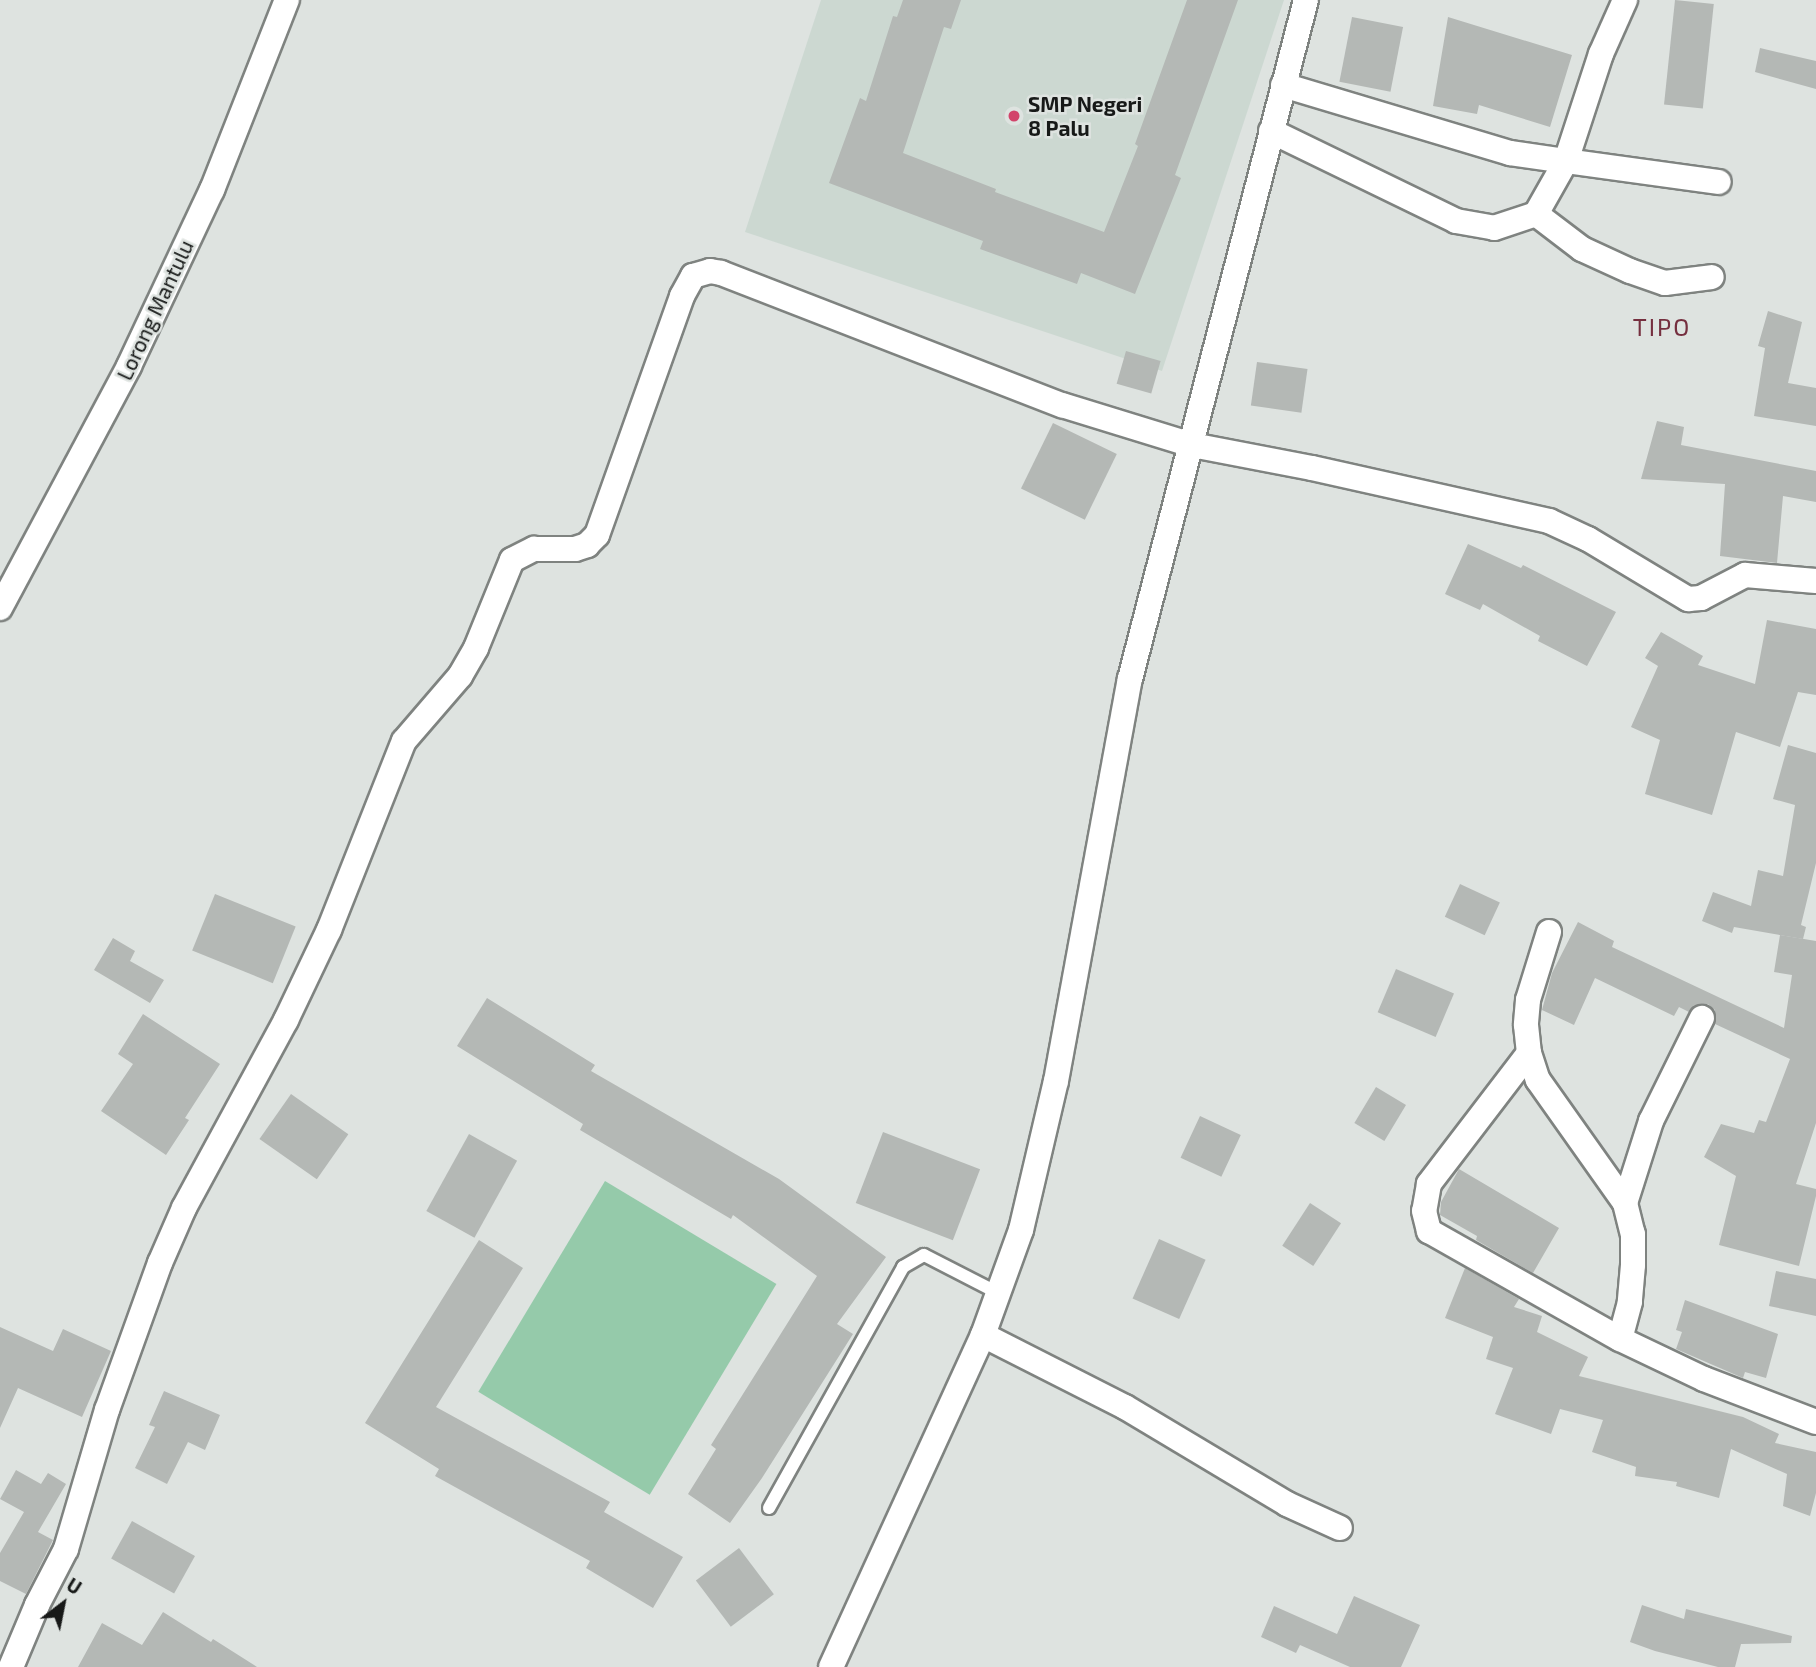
<!DOCTYPE html>
<style>
body{margin:0}
#map{position:relative;width:1816px;height:1667px;overflow:hidden;background:#dee3e0;font-family:"Exo 2",sans-serif}
div>[style]{position:absolute}
.built>*{inset:0;background:#ccd8d1}
.green>*{inset:0;background:#95caaa;transform-origin:0 0}
.building>*{inset:0;background:#b4b8b5;transform-origin:0 0}
.roads{filter:drop-shadow(2px 0 #7f8380) drop-shadow(-2px 0 #7f8380) drop-shadow(0 2px #7f8380) drop-shadow(0 -2px #7f8380)}
.lane>*{height:12px;margin:-6px;padding:0 6px;transform-origin:6px;border-radius:6px;background:#fff}
.street>*{height:24px;margin:-12px;padding:0 12px;transform-origin:12px;border-radius:12px;background:#fff}
.dots>*{width:19px;height:19px;translate:-50% -50%;box-sizing:border-box;border:4px solid #dee3e0;border-radius:50%}
span{translate:-50% -50%;white-space:nowrap;text-align:center;line-height:1.15;-webkit-text-stroke:5px #dee3e0;paint-order:stroke}
.poi-label{font-size:21px;color:#171918;font-weight:700}
.left{translate:0 -50%;text-align:left}
.street-label{font-size:21px;color:#171918}
.quarter-label{font-size:24px;color:#752f3f;letter-spacing:2px}
.north{position:absolute;left:28px;top:1569px;width:70px;height:70px;-webkit-text-stroke:5px #dee3e0;paint-order:stroke;rotate:32deg;font-size:19px;font-weight:700;line-height:28px;text-align:center;color:#171918}
.north::after{content:'';display:block;margin:auto;width:24px;height:32px;background:#171918;clip-path:polygon(50% 0,100% 100%,50% 72%,0 100%)}
</style>
<div id="map">
<div class="built">
<div style="clip-path:polygon(821px 0,1284px 0,1162px 371px,745px 232px)"></div>
</div>
<div class="green">
<div style="left:605px;top:1181px;width:200px;height:246px;rotate:31deg"></div>
</div>
<div class="building">
<div style="clip-path:polygon(903px 0,961px 0,951px 29px,944px 27px,903px 153px,996px 189px,995px 192px,1104px 232px,1138px 146px,1135px 144px,1187px 0,1238px 0,1175px 175px,1181px 178px,1135px 294px,1081px 273px,1077px 284px,980px 249px,983px 241px,829px 183px,860px 98px,866px 101px,893px 16px,897px 17px)"></div>
<div style="left:1675px;top:0;width:39px;height:105px;rotate:6deg"></div>
<div style="left:1352px;top:17px;width:52px;height:66px;rotate:11deg"></div>
<div style="clip-path:polygon(1448px 17px,1572px 55px,1550px 127px,1479px 105px,1477px 114px,1433px 106px)"></div>
<div style="clip-path:polygon(1760px 48px,1816px 61px,1816px 89px,1755px 72px)"></div>
<div style="clip-path:polygon(1768px 311px,1802px 322px,1788px 383px,1816px 388px,1816px 426px,1754px 416px,1765px 348px,1758px 346px)"></div>
<div style="left:1126px;top:351px;width:36px;height:34px;rotate:16deg"></div>
<div style="left:1257px;top:362px;width:51px;height:44px;rotate:8deg"></div>
<div style="clip-path:polygon(1657px 421px,1684px 427px,1681px 445px,1816px 471px,1816px 502px,1783px 496px,1777px 563px,1720px 556px,1725px 484px,1641px 479px)"></div>
<div style="left:1053px;top:423px;width:71px;height:73px;rotate:26deg"></div>
<div style="clip-path:polygon(1468px 544px,1521px 568px,1523px 565px,1616px 612px,1587px 666px,1538px 641px,1540px 636px,1483px 604px,1480px 610px,1445px 594px)"></div>
<div style="clip-path:polygon(1767px 620px,1816px 629px,1816px 695px,1798px 692px,1780px 747px,1736px 732px,1712px 815px,1645px 794px,1660px 740px,1631px 727px,1658px 666px,1645px 658px,1661px 632px,1703px 656px,1698px 665px,1755px 684px)"></div>
<div style="clip-path:polygon(1788px 745px,1816px 753px,1816px 863px,1801px 925px,1806px 927px,1803px 939px,1734px 927px,1732px 933px,1702px 921px,1713px 892px,1751px 906px,1758px 870px,1783px 876px,1795px 805px,1773px 799px)"></div>
<div style="left:1460px;top:884px;width:44px;height:36px;rotate:25deg"></div>
<div style="left:215px;top:894px;width:87px;height:61px;rotate:22deg"></div>
<div style="clip-path:polygon(1578px 922px,1614px 941px,1612px 947px,1784px 1028px,1792px 975px,1774px 972px,1780px 935px,1816px 941px,1816px 1123px,1796px 1184px,1816px 1189px,1816px 1196px,1799px 1266px,1719px 1245px,1736px 1176px,1704px 1157px,1721px 1124px,1754px 1133px,1759px 1120px,1766px 1122px,1790px 1059px,1715px 1024px,1715px 1010px,1708px 1004px,1694px 1005px,1689px 1012px,1679px 1007px,1674px 1016px,1595px 978px,1574px 1025px,1542px 1010px,1552px 973px)"></div>
<div style="clip-path:polygon(113px 938px,135px 951px,130px 961px,164px 980px,150px 1003px,94px 970px)"></div>
<div style="left:1396px;top:969px;width:63px;height:47px;rotate:23deg"></div>
<div style="clip-path:polygon(487px 998px,595px 1065px,591px 1071px,779px 1179px,886px 1257px,837px 1324px,853px 1334px,762px 1478px,730px 1523px,688px 1494px,716px 1449px,711px 1445px,817px 1276px,733px 1215px,731px 1219px,580px 1130px,583px 1124px,457px 1046px)"></div>
<div style="clip-path:polygon(143px 1014px,220px 1064px,185px 1118px,189px 1120px,166px 1155px,101px 1111px,133px 1064px,118px 1054px)"></div>
<div style="left:1376px;top:1087px;width:35px;height:42px;rotate:31deg"></div>
<div style="left:291px;top:1094px;width:70px;height:55px;rotate:35deg"></div>
<div style="left:1200px;top:1116px;width:45px;height:46px;rotate:25deg"></div>
<div style="left:883px;top:1132px;width:104px;height:76px;rotate:21deg"></div>
<div style="left:469px;top:1134px;width:55px;height:88px;rotate:29deg"></div>
<div style="clip-path:polygon(1459px 1169px,1559px 1228px,1533px 1273px,1476px 1240px,1477px 1236px,1440px 1215px,1441px 1202px)"></div>
<div style="left:1310px;top:1203px;width:37px;height:51px;rotate:33deg"></div>
<div style="left:1159px;top:1239px;width:51px;height:65px;rotate:24deg"></div>
<div style="clip-path:polygon(479px 1240px,523px 1268px,436px 1407px,610px 1502px,604px 1512px,683px 1557px,653px 1608px,586px 1568px,590px 1561px,435px 1476px,439px 1469px,365px 1423px)"></div>
<div style="clip-path:polygon(1465px 1268px,1519px 1299px,1514px 1307px,1542px 1316px,1537px 1332px,1588px 1357px,1579px 1376px,1743px 1417px,1779px 1434px,1775px 1443px,1816px 1452px,1816px 1493px,1810px 1516px,1783px 1506px,1787px 1474px,1731px 1449px,1719px 1498px,1676px 1486px,1677px 1482px,1635px 1476px,1636px 1467px,1592px 1452px,1603px 1420px,1560px 1409px,1551px 1434px,1495px 1414px,1513px 1368px,1486px 1359px,1493px 1337px,1445px 1318px)"></div>
<div style="clip-path:polygon(1776px 1271px,1816px 1279px,1816px 1316px,1769px 1306px)"></div>
<div style="clip-path:polygon(1685px 1300px,1778px 1334px,1766px 1378px,1745px 1372px,1743px 1378px,1676px 1349px,1682px 1332px,1676px 1330px)"></div>
<div style="clip-path:polygon(0 1327px,53px 1351px,63px 1329px,111px 1351px,82px 1417px,18px 1388px,0 1428px)"></div>
<div style="clip-path:polygon(164px 1391px,220px 1415px,205px 1450px,188px 1442px,167px 1484px,135px 1468px,155px 1427px,149px 1425px)"></div>
<div style="clip-path:polygon(16px 1470px,41px 1484px,48px 1473px,66px 1484px,38px 1532px,53px 1540px,26px 1594px,0 1581px,0 1553px,24px 1512px,0 1499px)"></div>
<div style="left:132px;top:1521px;width:72px;height:43px;rotate:29deg"></div>
<div style="left:739px;top:1548px;width:58px;height:54px;rotate:53deg"></div>
<div style="clip-path:polygon(1354px 1596px,1420px 1625px,1401px 1667px,1350px 1667px,1300px 1645px,1296px 1653px,1261px 1637px,1274px 1606px,1337px 1634px)"></div>
<div style="clip-path:polygon(1642px 1605px,1684px 1619px,1686px 1609px,1792px 1636px,1791px 1643px,1741px 1644px,1735px 1667px,1718px 1667px,1655px 1651px,1630px 1642px)"></div>
<div style="clip-path:polygon(163px 1612px,211px 1642px,213px 1639px,257px 1667px,78px 1667px,102px 1623px,142px 1645px)"></div>
</div>
<div class="roads">
<div class="lane">
<div style="left:769px;top:1508px;width:276px;rotate:-60.9deg"></div>
<div style="left:903px;top:1267px;width:24px;rotate:-30deg"></div>
<div style="left:924px;top:1255px;width:83px;rotate:27.2deg"></div>
</div>
<div class="street">
<div style="left:1283px;top:85px;width:237px;rotate:16.7deg"></div>
<div style="left:1510px;top:153px;width:57px;rotate:8.1deg"></div>
<div style="left:1566px;top:161px;width:113px;rotate:-71.9deg"></div>
<div style="left:1601px;top:54px;width:59px;rotate:-66deg"></div>
<div style="left:1271px;top:131px;width:206px;rotate:25.9deg"></div>
<div style="left:1456px;top:221px;width:39px;rotate:10deg"></div>
<div style="left:1494px;top:228px;width:44px;rotate:-18.4deg"></div>
<div style="left:1536px;top:214px;width:61px;rotate:-60.5deg"></div>
<div style="left:1566px;top:161px;width:154px;rotate:7.8deg"></div>
<div style="left:1536px;top:214px;width:58px;rotate:37.3deg"></div>
<div style="left:1582px;top:249px;width:53px;rotate:24.6deg"></div>
<div style="left:1630px;top:271px;width:37px;rotate:19deg"></div>
<div style="left:1665px;top:283px;width:47px;rotate:-7.3deg"></div>
<div style="left:0;top:608px;width:274px;rotate:-61.9deg"></div>
<div style="left:129px;top:366px;width:195px;rotate:-64.8deg"></div>
<div style="left:212px;top:190px;width:204px;rotate:-68.5deg"></div>
<div style="left:1549px;top:932px;width:71px;rotate:107.2deg"></div>
<div style="left:1528px;top:1000px;width:25px;rotate:95deg"></div>
<div style="left:1526px;top:1025px;width:28px;rotate:84deg"></div>
<div style="left:1529px;top:1053px;width:28px;rotate:72deg"></div>
<div style="left:1538px;top:1080px;width:151px;rotate:54.7deg"></div>
<div style="left:1625px;top:1203px;width:32px;rotate:76deg"></div>
<div style="left:1633px;top:1234px;width:31px;rotate:90deg"></div>
<div style="left:1633px;top:1265px;width:37px;rotate:95deg"></div>
<div style="left:1630px;top:1302px;width:38px;rotate:105deg"></div>
<div style="left:1529px;top:1053px;width:165px;rotate:127.4deg"></div>
<div style="left:1429px;top:1184px;width:27px;rotate:100deg"></div>
<div style="left:1424px;top:1211px;width:21px;rotate:76deg"></div>
<div style="left:1429px;top:1231px;width:219px;rotate:29.5deg"></div>
<div style="left:1620px;top:1339px;width:93px;rotate:25.5deg"></div>
<div style="left:1704px;top:1379px;width:120px;rotate:21deg"></div>
<div style="left:1625px;top:1203px;width:86px;rotate:-72.4deg"></div>
<div style="left:1651px;top:1121px;width:115px;rotate:-63.7deg"></div>
<div style="left:983px;top:1335px;width:159px;rotate:26.9deg"></div>
<div style="left:1125px;top:1407px;width:189px;rotate:30.9deg"></div>
<div style="left:1287px;top:1504px;width:58px;rotate:24.4deg"></div>
<div style="left:11px;top:1667px;width:67px;rotate:-67.2deg"></div>
<div style="left:37px;top:1605px;width:63px;rotate:-62.6deg"></div>
<div style="left:66px;top:1549px;width:145px;rotate:-73.6deg"></div>
<div style="left:107px;top:1410px;width:156px;rotate:-70.2deg"></div>
<div style="left:160px;top:1263px;width:60px;rotate:-66.4deg"></div>
<div style="left:184px;top:1208px;width:214px;rotate:-61.5deg"></div>
<div style="left:286px;top:1020px;width:100px;rotate:-64.5deg"></div>
<div style="left:329px;top:930px;width:203px;rotate:-68.4deg"></div>
<div style="left:404px;top:741px;width:86px;rotate:-49.3deg"></div>
<div style="left:460px;top:676px;width:32px;rotate:-60deg"></div>
<div style="left:476px;top:648px;width:95px;rotate:-67.8deg"></div>
<div style="left:512px;top:560px;width:25px;rotate:-27deg"></div>
<div style="left:534px;top:549px;width:41px"></div>
<div style="left:575px;top:549px;width:13px;rotate:-18deg"></div>
<div style="left:587px;top:545px;width:14px;rotate:-45deg"></div>
<div style="left:597px;top:535px;width:254px;rotate:-70.4deg"></div>
<div style="left:682px;top:296px;width:23px;rotate:-61deg"></div>
<div style="left:693px;top:276px;width:18px;rotate:-16deg"></div>
<div style="left:710px;top:271px;width:11px;rotate:10deg"></div>
<div style="left:721px;top:273px;width:366px;rotate:21.2deg"></div>
<div style="left:1062px;top:405px;width:136px;rotate:17.1deg"></div>
<div style="left:1192px;top:445px;width:122px;rotate:10.9deg"></div>
<div style="left:1312px;top:468px;width:243px;rotate:12.6deg"></div>
<div style="left:1549px;top:521px;width:43px;rotate:24.8deg"></div>
<div style="left:1588px;top:539px;width:117px;rotate:31deg"></div>
<div style="left:1688px;top:599px;width:13px;rotate:-4deg"></div>
<div style="left:1701px;top:598px;width:50px;rotate:-27.6deg"></div>
<div style="left:1745px;top:575px;width:71px;rotate:4.8deg"></div>
<div style="left:831px;top:1667px;width:365px;rotate:-65.4deg"></div>
<div style="left:983px;top:1335px;width:112px;rotate:-70.1deg"></div>
<div style="left:1021px;top:1230px;width:153px;rotate:-76.8deg"></div>
<div style="left:1056px;top:1081px;width:409px;rotate:-79.6deg"></div>
<div style="left:1130px;top:679px;width:701px;rotate:-75.47deg"></div>
</div>
</div>
<div class="dots">
<div style="left:1014px;top:116px;background:#d2436a"></div>
</div>
<div class="poi-label">
<span class="left" style="left:1028px;top:116px">SMP Negeri<br>8 Palu</span>
</div>
<div class="street-label">
<span style="left:155px;top:310px;rotate:-65deg">Lorong Mantulu</span>
</div>
<div class="quarter-label">
<span style="left:1662px;top:327px">TIPO</span>
</div>
<div class="north">U</div>
</div>
